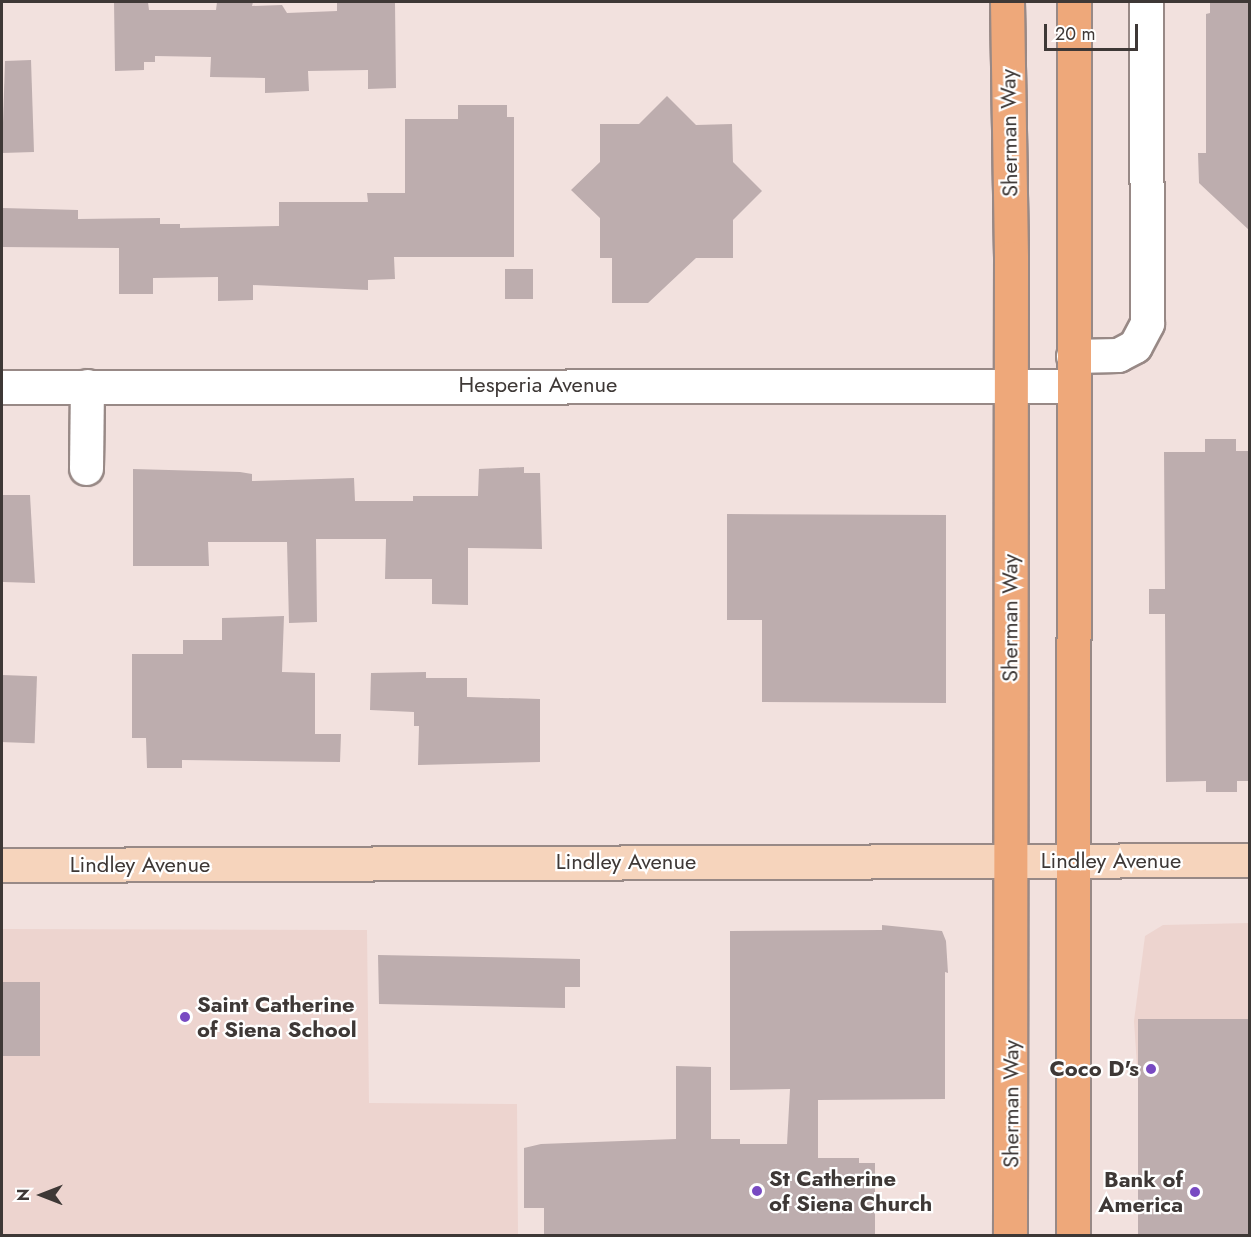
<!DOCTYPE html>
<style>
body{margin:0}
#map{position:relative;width:1251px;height:1237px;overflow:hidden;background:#f2e1de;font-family:Jost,sans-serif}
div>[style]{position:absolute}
.built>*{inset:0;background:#edd4cf}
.building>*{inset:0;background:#bdadae;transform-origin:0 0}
.roads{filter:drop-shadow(2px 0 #988986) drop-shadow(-2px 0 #988986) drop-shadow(0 2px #988986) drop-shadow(0 -2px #988986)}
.minor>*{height:33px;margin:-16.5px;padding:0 16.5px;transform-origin:16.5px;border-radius:16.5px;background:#fff}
.secondary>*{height:33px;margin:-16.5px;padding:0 16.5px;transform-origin:16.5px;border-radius:16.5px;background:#f6d4bc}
.primary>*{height:33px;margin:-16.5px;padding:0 16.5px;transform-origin:16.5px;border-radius:16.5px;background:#eea87a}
.dots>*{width:16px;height:16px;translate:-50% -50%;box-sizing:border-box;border:3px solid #fff;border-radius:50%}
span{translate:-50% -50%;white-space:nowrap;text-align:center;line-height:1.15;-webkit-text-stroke:4.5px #fff;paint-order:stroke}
.street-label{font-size:22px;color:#3e3836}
.poi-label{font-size:22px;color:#3e3836;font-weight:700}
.left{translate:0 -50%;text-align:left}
.right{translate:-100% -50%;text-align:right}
.frame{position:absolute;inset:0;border:3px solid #3e3836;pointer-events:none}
.north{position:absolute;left:12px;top:1165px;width:60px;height:60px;-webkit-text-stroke:4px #fff;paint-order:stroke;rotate:270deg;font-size:16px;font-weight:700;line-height:24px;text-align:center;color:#3e3836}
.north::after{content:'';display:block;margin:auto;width:21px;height:27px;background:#3e3836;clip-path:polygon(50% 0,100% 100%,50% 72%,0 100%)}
.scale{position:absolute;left:1044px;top:24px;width:94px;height:27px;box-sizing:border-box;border:3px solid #3e3836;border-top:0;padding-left:8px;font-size:18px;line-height:21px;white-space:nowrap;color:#3e3836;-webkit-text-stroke:4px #fff;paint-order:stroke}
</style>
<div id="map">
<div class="built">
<div style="clip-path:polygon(1249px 923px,1249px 1111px,1140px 1111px,1134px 1021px,1145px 936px,1163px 925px)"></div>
<div style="clip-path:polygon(2px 929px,367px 930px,369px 1103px,517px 1104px,518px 1235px,2px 1236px)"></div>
</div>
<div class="building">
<div style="clip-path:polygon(114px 2px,148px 2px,149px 10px,216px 10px,217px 2px,253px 2px,252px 6px,282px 5px,287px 13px,337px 11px,337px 2px,395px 3px,396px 88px,368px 89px,368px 70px,308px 71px,309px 91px,265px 93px,265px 78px,210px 77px,211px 57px,155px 56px,155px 62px,144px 62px,144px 70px,115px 71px)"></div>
<div style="clip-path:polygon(1210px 2px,1250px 2px,1250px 231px,1199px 183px,1198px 153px,1206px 153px,1206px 14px,1210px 13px)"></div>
<div style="clip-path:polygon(31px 60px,34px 152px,2px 153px,5px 61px)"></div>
<div style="clip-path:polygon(667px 96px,696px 125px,732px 124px,733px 162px,762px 191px,733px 220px,733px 258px,696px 258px,648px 303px,612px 303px,612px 258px,600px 258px,600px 218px,571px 190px,600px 162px,600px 124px,639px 124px)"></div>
<div style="clip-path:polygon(458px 105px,507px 105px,507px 117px,514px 117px,514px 257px,394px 257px,395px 279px,368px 280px,368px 290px,253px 285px,253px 300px,218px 301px,218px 277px,153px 278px,153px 294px,119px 294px,119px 248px,2px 247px,2px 208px,78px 210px,78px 219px,160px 218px,160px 224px,180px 224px,180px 228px,279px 226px,279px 202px,368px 202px,367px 193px,405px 193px,405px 119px,458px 119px)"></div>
<div style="left:505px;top:269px;width:28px;height:30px"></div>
<div style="clip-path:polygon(1205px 439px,1236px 439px,1236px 451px,1250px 451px,1250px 781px,1237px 781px,1237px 792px,1206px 792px,1206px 781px,1166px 782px,1165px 614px,1149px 614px,1149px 589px,1165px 589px,1164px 452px,1205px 452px)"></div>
<div style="clip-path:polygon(524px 467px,524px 473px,540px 473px,542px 549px,468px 548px,468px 605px,432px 604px,432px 579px,385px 579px,386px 539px,316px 539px,317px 622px,289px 623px,287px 542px,208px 542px,209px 566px,133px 566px,133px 469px,240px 472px,252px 474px,252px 481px,354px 478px,355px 501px,413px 501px,413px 496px,478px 496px,479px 469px)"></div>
<div style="clip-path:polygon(2px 495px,30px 495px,35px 583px,3px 582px)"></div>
<div style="clip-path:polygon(727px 514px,946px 515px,946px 703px,762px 702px,762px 620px,727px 620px)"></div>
<div style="clip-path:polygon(284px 616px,282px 672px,315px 673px,315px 734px,341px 734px,340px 762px,182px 760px,182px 768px,147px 768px,146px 738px,132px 738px,132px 654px,183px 654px,183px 640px,222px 640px,222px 618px)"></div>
<div style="clip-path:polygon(426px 672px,426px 678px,467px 678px,467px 697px,540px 699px,540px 762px,418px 765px,419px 726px,414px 726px,414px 712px,370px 710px,371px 673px)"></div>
<div style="left:2px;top:675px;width:35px;height:67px;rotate:2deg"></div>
<div style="clip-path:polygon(882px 925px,942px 931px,946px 941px,948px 973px,945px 972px,945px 1099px,818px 1100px,818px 1158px,859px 1158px,859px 1163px,875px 1163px,875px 1236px,544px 1236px,544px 1208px,524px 1208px,524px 1148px,541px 1144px,676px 1139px,676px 1066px,711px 1067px,711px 1139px,740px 1139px,740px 1144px,787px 1144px,790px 1089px,730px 1090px,730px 931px,882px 930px)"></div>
<div style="clip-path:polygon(378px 955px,580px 959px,580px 987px,565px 987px,565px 1008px,379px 1004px)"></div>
<div style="left:2px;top:982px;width:38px;height:74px"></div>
<div style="left:1250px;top:1019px;width:217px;height:112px;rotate:90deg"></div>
</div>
<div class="roads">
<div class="minor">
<div style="left:1073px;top:356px;width:45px;rotate:-1.3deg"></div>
<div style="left:1118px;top:355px;width:19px;rotate:-28deg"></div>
<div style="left:1135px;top:346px;width:26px;rotate:-62deg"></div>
<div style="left:1147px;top:323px;width:321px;rotate:-90.2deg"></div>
<div style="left:2px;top:387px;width:1072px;rotate:-0.05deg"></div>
<div style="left:86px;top:468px;width:82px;rotate:-89.3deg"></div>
</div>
<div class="secondary">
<div style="left:2px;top:865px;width:1248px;rotate:-0.23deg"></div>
</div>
<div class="primary">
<div style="left:1007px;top:2px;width:256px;rotate:89.1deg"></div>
<div style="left:1011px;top:258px;width:978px;rotate:90.06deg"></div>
<div style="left:1073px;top:1236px;width:1234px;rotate:-89.95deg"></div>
</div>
</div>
<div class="dots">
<div style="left:185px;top:1017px;background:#784ac2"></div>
<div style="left:1151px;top:1069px;background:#784ac2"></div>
<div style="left:757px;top:1191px;background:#784ac2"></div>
<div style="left:1195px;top:1192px;background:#784ac2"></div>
</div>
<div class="street-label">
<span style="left:1009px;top:133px;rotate:-91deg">Sherman Way</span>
<span style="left:538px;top:385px">Hesperia Avenue</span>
<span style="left:1010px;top:618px;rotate:-90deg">Sherman Way</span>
<span style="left:1111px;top:861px">Lindley Avenue</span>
<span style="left:626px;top:862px">Lindley Avenue</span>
<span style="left:140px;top:865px">Lindley Avenue</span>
<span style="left:1011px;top:1104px;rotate:-90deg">Sherman Way</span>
</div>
<div class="poi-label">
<span class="left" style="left:197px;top:1017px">Saint Catherine<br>of Siena School</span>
<span class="right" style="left:1139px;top:1069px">Coco D's</span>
<span class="left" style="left:769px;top:1191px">St Catherine<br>of Siena Church</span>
<span class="right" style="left:1183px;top:1192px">Bank of<br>America</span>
</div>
<div class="frame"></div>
<div class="north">N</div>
<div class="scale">20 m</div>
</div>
